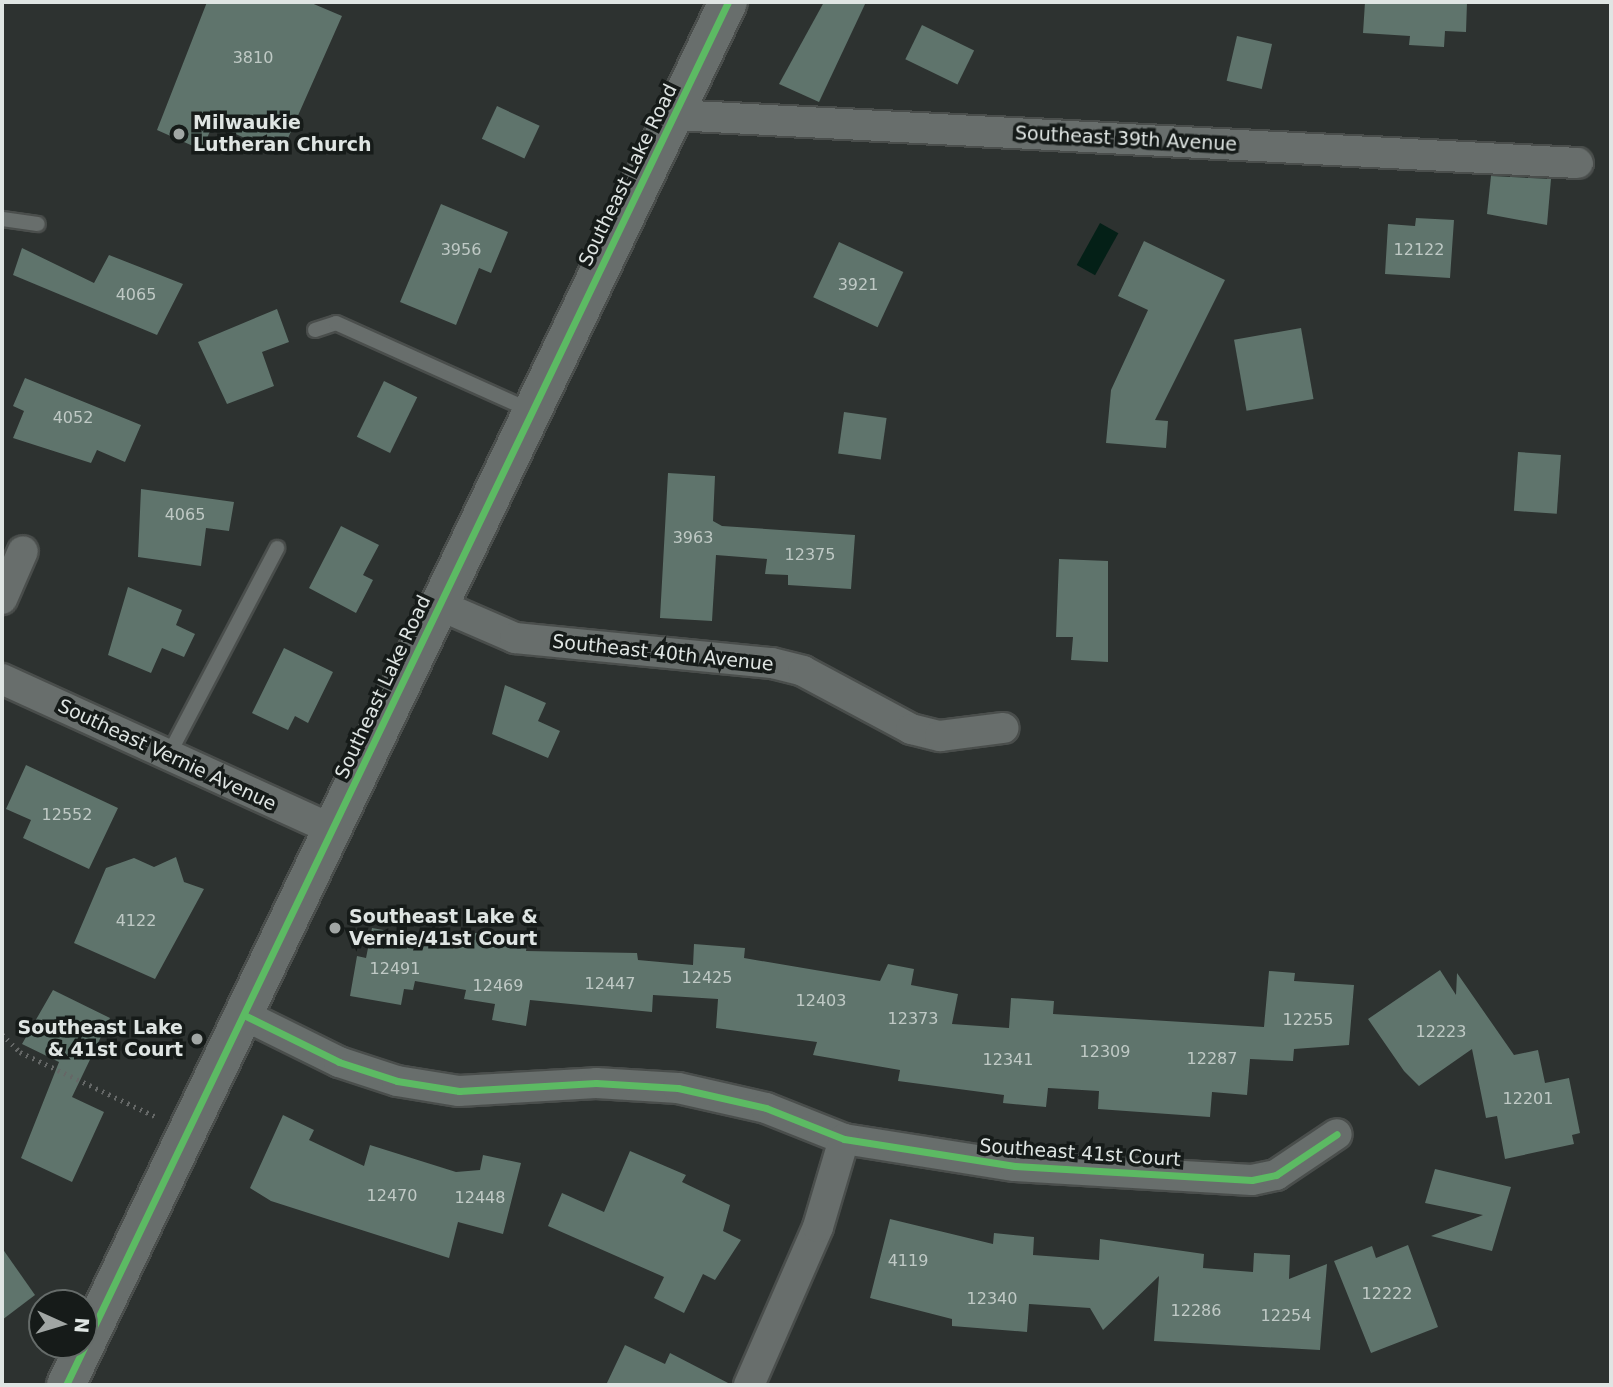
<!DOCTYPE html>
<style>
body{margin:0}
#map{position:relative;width:1613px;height:1387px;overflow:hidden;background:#2d3230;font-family:"DejaVu Sans",sans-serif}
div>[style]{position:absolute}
.water>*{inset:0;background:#042017;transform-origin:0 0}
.building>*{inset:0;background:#5f746c;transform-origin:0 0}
.path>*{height:4.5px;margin-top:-2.25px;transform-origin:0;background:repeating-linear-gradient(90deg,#656867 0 2px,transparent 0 7px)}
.roads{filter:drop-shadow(2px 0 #4a4e4c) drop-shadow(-2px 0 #4a4e4c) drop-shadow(0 2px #4a4e4c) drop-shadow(0 -2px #4a4e4c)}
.lane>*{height:14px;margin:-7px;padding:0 7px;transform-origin:7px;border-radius:7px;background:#686e6c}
.street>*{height:30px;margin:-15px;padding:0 15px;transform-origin:15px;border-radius:15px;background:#686e6c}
.secondary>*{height:38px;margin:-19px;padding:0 19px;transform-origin:19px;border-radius:19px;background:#686e6c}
.cycleway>*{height:7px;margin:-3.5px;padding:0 3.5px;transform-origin:3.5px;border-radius:3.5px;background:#5cba63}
.dots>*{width:19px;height:19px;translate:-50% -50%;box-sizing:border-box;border:4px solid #161b19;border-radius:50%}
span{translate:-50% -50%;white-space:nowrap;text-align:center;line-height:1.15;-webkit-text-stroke:7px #161b19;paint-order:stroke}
.number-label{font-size:16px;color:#bfc9c5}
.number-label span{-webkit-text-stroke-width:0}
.poi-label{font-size:19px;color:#dfe5e3;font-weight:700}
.left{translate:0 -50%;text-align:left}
.right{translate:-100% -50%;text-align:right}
.street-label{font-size:19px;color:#dfe5e3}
.frame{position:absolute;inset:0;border:4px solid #dfe5e3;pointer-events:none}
.north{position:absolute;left:28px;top:1289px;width:70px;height:70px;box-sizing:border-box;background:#161b19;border:2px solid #666c6a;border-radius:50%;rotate:94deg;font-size:19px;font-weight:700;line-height:28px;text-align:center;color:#dfe5e3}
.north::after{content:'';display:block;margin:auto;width:24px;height:32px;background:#a1a6a4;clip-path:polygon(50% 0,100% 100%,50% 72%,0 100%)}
</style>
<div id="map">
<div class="water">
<div style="left:1100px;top:223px;width:21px;height:48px;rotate:29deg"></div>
</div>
<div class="building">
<div style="clip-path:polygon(207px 2px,309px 2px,342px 16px,281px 154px,213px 124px,202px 150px,157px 130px)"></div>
<div style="clip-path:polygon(824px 2px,866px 2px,819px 102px,779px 84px)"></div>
<div style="clip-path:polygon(1365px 2px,1467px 2px,1466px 32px,1445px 31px,1444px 47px,1409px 45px,1410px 36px,1363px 33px)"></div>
<div style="left:922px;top:25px;width:58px;height:38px;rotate:26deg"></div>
<div style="left:1237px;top:36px;width:36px;height:46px;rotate:13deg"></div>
<div style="left:497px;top:106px;width:47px;height:36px;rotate:25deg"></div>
<div style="clip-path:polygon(1491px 176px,1551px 179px,1547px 225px,1487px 214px)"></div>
<div style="clip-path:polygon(441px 204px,508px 232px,491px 273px,479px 268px,456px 325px,400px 302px)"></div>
<div style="clip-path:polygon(1416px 218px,1454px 220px,1450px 278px,1385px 274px,1388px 224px,1415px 226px)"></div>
<div style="clip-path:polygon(1144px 241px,1225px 280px,1155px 420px,1168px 421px,1166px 448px,1106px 443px,1111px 390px,1148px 310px,1118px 296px)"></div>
<div style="left:839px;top:242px;width:71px;height:61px;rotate:25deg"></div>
<div style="clip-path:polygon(22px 248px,94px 283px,109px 255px,183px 284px,157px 335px,13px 275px)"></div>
<div style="clip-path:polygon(277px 309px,289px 342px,262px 352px,274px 386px,227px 404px,198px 342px)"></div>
<div style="left:1301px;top:328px;width:72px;height:68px;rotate:80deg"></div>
<div style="clip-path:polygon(25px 378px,141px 425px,125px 462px,97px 450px,91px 463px,13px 438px,24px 411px,13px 406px)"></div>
<div style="left:384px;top:381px;width:37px;height:62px;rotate:26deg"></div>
<div style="left:844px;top:412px;width:43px;height:42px;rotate:8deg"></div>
<div style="left:1518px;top:452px;width:43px;height:59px;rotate:4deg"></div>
<div style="clip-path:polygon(668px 473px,715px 476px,713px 521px,722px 526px,855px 535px,851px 589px,788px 585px,788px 575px,765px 574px,767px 559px,716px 555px,712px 621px,660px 618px)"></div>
<div style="clip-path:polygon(141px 489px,234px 502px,229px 531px,206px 528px,201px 566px,138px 557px)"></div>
<div style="clip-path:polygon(341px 526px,379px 545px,363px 575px,373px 580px,356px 613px,309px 588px)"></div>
<div style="clip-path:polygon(1059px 559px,1108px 561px,1108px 662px,1071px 660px,1073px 637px,1056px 637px)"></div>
<div style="clip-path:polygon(128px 587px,182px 610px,176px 625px,195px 634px,184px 657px,162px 648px,151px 673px,108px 655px)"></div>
<div style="clip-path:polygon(284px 648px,333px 672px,308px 723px,295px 716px,288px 730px,252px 713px)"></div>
<div style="clip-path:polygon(505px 685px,546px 703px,538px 721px,560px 731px,548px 758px,492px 734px)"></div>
<div style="clip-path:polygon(26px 765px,118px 808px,89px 869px,23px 838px,31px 820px,6px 809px)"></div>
<div style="clip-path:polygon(176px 857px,184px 882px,204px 889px,155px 979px,74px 943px,106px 868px,134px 858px,154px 867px)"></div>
<div style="clip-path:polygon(372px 928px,473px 946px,475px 933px,528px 938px,526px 951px,637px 953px,638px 960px,693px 965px,694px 944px,745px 948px,744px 958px,880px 981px,888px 964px,914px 969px,911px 985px,958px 994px,952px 1024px,1009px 1028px,1011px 998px,1054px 1001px,1053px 1014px,1264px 1027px,1269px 971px,1295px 973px,1294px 981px,1354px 985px,1349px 1045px,1294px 1049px,1293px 1061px,1250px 1059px,1247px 1095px,1212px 1092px,1210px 1117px,1098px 1109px,1099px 1091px,1048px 1088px,1046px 1107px,1003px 1103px,1004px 1095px,898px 1081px,900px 1070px,813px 1055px,817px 1042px,716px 1028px,718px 999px,653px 995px,652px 1012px,530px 1000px,526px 1026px,492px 1020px,495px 1004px,464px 999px,466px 990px,415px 981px,413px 990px,404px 989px,401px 1005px,350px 996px,357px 956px,366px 958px)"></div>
<div style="clip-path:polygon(1440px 970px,1456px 995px,1457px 973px,1514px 1055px,1538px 1050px,1545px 1083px,1569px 1078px,1580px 1133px,1572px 1135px,1574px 1144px,1505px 1159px,1497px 1116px,1486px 1118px,1472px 1049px,1419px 1086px,1404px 1071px,1368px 1019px)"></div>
<div style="clip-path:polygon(53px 990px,110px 1018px,72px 1097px,104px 1112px,72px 1182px,21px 1158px,59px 1062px,22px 1044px)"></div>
<div style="clip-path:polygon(283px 1115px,314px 1130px,309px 1140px,364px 1166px,370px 1145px,456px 1172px,480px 1170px,483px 1155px,521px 1163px,503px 1234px,458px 1222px,449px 1258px,271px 1201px,250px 1188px)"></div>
<div style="clip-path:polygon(630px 1151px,686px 1175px,682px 1182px,730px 1205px,723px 1231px,741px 1240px,715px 1280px,703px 1274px,684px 1313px,654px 1298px,664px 1277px,548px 1226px,562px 1193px,604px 1212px)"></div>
<div style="clip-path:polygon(1435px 1169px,1511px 1187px,1492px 1251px,1431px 1236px,1483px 1215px,1425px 1203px)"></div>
<div style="clip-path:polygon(890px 1219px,993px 1244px,994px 1233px,1034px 1237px,1033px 1255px,1099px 1260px,1100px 1239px,1204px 1254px,1203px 1268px,1253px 1272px,1254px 1253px,1290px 1255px,1289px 1279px,1327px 1264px,1320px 1350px,1154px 1341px,1159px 1276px,1103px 1330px,1090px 1308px,1029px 1304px,1027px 1332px,952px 1326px,952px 1319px,870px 1298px)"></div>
<div style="clip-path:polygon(1408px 1245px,1438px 1327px,1371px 1353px,1334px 1261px,1372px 1246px,1376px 1258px)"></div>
<div style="clip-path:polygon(2px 1248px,35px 1295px,2px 1320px)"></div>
<div style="clip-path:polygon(625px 1345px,665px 1364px,670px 1353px,732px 1385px,606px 1385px)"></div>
</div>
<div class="path">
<div style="left:2px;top:1034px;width:25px;rotate:45deg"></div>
<div style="left:20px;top:1052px;width:149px;rotate:25.4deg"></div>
</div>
<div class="roads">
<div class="lane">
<div style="left:2px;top:219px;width:36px;rotate:8deg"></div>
<div style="left:315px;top:330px;width:22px;rotate:-18deg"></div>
<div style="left:336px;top:323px;width:213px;rotate:24.2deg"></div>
<div style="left:168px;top:756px;width:235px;rotate:-62.3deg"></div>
</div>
<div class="street">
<div style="left:674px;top:115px;width:905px;rotate:3.04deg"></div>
<div style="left:2px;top:599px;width:52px;rotate:-66.4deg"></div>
<div style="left:439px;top:605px;width:83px;rotate:23.5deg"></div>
<div style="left:515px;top:638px;width:258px;rotate:5.6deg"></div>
<div style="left:772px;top:663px;width:32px;rotate:14deg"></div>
<div style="left:803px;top:671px;width:123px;rotate:28.2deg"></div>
<div style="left:911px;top:729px;width:30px;rotate:14deg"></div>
<div style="left:940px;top:736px;width:64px;rotate:-7.2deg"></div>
<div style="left:2px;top:679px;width:364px;rotate:24.5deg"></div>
<div style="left:244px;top:1015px;width:106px;rotate:26.3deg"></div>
<div style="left:339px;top:1062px;width:61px;rotate:18.1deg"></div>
<div style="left:397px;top:1081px;width:63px;rotate:9.2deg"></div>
<div style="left:459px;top:1091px;width:137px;rotate:-3.3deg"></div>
<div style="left:596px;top:1083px;width:82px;rotate:3.5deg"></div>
<div style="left:678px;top:1088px;width:90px;rotate:12.8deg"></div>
<div style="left:766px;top:1108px;width:84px;rotate:21.7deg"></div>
<div style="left:844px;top:1139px;width:173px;rotate:9deg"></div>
<div style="left:1015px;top:1166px;width:237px;rotate:3.4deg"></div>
<div style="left:1252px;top:1180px;width:25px;rotate:-12deg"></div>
<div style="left:1276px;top:1175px;width:73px;rotate:-33.9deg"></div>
<div style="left:749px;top:1385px;width:172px;rotate:-66.4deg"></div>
<div style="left:818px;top:1227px;width:92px;rotate:-73.5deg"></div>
</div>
<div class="secondary">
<div style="left:66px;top:1385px;width:1533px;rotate:-64.42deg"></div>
</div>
</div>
<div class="cycleway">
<div style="left:244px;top:1015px;width:106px;rotate:26.3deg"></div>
<div style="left:339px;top:1062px;width:61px;rotate:18.1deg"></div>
<div style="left:397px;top:1081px;width:63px;rotate:9.2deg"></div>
<div style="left:459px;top:1091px;width:137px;rotate:-3.3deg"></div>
<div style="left:596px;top:1083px;width:82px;rotate:3.5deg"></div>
<div style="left:678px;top:1088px;width:90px;rotate:12.8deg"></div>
<div style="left:766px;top:1108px;width:84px;rotate:21.7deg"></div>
<div style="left:844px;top:1139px;width:173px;rotate:9deg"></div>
<div style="left:1015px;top:1166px;width:237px;rotate:3.4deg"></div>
<div style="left:1252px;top:1180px;width:25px;rotate:-12deg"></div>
<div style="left:1276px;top:1175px;width:73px;rotate:-33.9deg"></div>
<div style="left:66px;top:1385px;width:1533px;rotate:-64.42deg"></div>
</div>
<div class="dots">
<div style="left:179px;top:134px;background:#a1a6a4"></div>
<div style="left:335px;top:928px;background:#a1a6a4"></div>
<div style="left:197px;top:1039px;background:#a1a6a4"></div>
</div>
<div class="number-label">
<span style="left:253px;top:58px">3810</span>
<span style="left:461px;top:250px">3956</span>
<span style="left:1419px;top:250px">12122</span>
<span style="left:858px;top:285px">3921</span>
<span style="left:136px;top:295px">4065</span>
<span style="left:73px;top:418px">4052</span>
<span style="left:185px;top:515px">4065</span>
<span style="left:693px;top:538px">3963</span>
<span style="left:810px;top:555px">12375</span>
<span style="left:67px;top:815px">12552</span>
<span style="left:136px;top:921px">4122</span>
<span style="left:395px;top:969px">12491</span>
<span style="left:707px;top:978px">12425</span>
<span style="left:610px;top:984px">12447</span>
<span style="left:498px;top:986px">12469</span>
<span style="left:821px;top:1001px">12403</span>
<span style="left:913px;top:1019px">12373</span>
<span style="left:1308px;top:1020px">12255</span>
<span style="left:1441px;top:1032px">12223</span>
<span style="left:1105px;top:1052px">12309</span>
<span style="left:1212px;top:1059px">12287</span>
<span style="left:1008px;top:1060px">12341</span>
<span style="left:1528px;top:1099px">12201</span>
<span style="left:392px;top:1196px">12470</span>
<span style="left:480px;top:1198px">12448</span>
<span style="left:908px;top:1261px">4119</span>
<span style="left:1387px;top:1294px">12222</span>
<span style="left:992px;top:1299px">12340</span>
<span style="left:1196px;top:1311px">12286</span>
<span style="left:1286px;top:1316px">12254</span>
</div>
<div class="poi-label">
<span class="left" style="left:193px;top:134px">Milwaukie<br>Lutheran Church</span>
<span class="left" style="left:349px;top:928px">Southeast Lake &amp;<br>Vernie/41st Court</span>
<span class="right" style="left:183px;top:1039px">Southeast Lake<br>&amp; 41st Court</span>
</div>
<div class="street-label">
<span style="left:1126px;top:139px;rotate:3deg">Southeast 39th Avenue</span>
<span style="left:628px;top:175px;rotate:-64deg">Southeast Lake Road</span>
<span style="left:663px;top:653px;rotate:6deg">Southeast 40th Avenue</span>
<span style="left:383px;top:687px;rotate:-65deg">Southeast Lake Road</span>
<span style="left:167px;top:755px;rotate:25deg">Southeast Vernie Avenue</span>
<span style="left:1080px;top:1153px;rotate:4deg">Southeast 41st Court</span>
</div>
<div class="frame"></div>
<div class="north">N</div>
</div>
